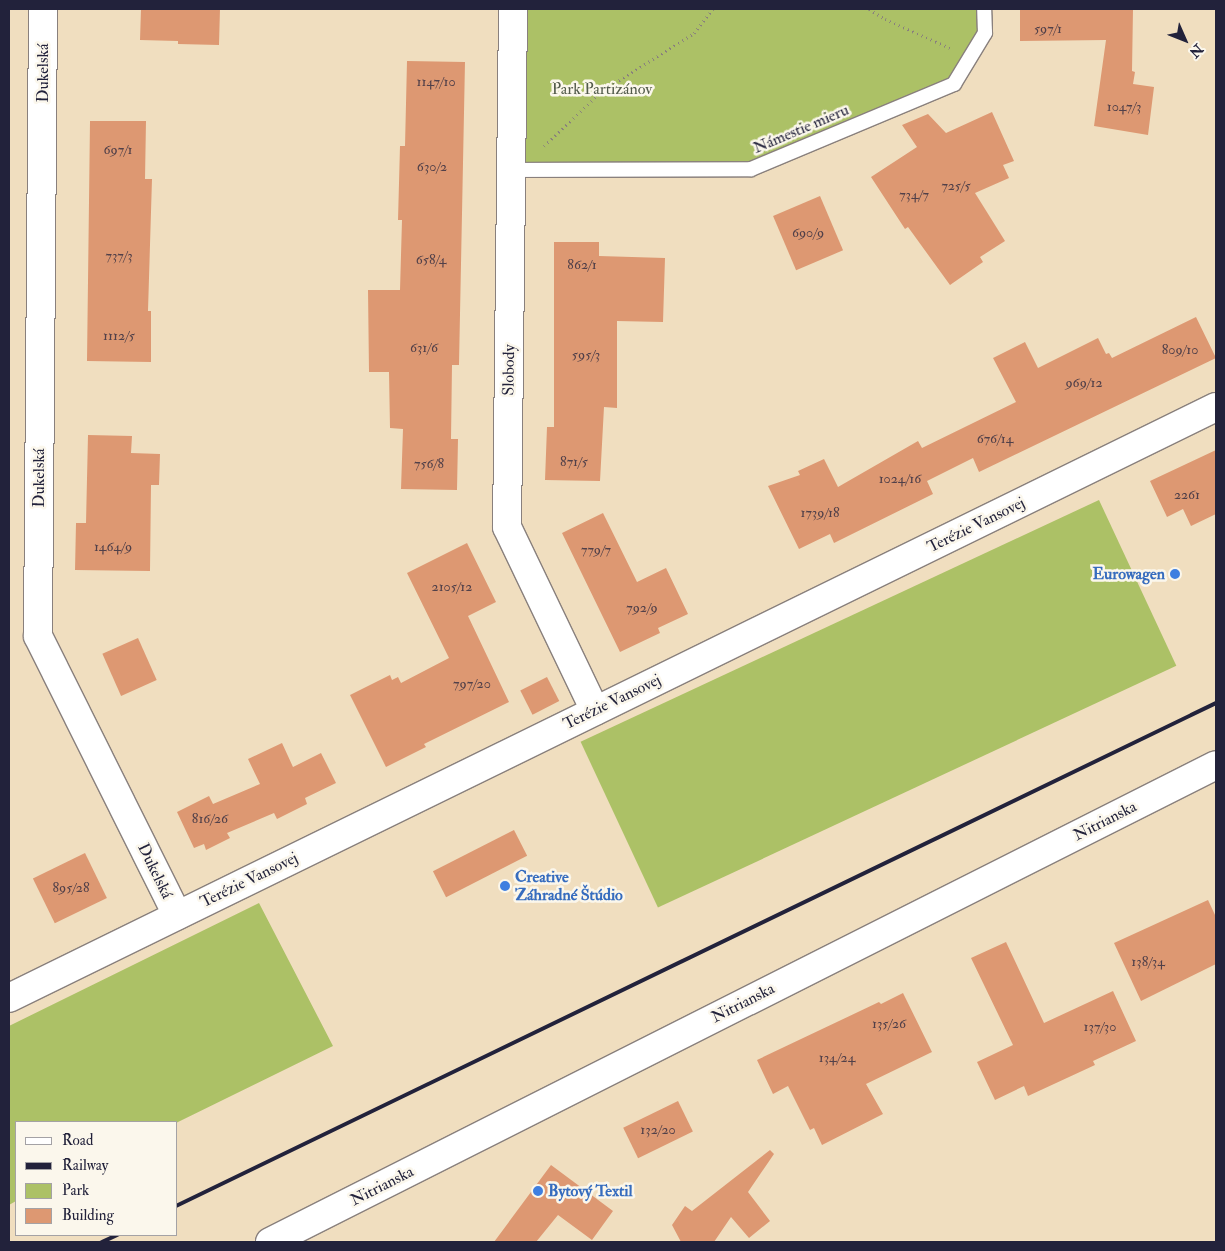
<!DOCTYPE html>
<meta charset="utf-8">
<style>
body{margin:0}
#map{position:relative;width:1225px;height:1251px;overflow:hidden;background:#f0debf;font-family:"IM FELL Double Pica",serif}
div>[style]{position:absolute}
.green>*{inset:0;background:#acc166;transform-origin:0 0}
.building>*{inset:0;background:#dd9872;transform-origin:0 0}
.path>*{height:3px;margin-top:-1.5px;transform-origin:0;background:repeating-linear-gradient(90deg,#89807d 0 1px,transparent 0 5px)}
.roads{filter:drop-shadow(1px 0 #89807d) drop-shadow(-1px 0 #89807d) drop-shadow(0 1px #89807d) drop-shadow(0 -1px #89807d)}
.service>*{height:14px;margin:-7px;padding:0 7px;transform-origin:7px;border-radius:7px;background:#fff}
.minor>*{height:28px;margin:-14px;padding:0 14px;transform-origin:14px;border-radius:14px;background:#fff}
.primary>*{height:28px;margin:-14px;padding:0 14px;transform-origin:14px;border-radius:14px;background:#fff}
.rail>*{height:4px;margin:-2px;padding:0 2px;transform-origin:2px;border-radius:2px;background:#22223b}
.dots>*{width:14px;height:14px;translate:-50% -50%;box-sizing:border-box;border:2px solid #fbf7ec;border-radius:50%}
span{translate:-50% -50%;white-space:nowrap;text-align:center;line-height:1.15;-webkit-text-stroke:5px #fbf7ec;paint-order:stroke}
.number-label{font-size:14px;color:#514049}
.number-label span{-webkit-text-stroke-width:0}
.street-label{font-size:16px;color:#22223b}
.park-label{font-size:16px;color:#525a4a}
.shop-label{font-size:16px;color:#366cbe;font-weight:700}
.right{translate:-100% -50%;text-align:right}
.left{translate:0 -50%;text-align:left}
.frame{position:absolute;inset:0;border:10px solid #22223b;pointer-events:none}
.legend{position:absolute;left:15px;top:1121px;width:162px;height:115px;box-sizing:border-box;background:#fbf7ec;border:1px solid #a4a2a5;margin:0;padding:6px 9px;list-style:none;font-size:15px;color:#22223b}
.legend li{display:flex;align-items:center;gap:10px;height:25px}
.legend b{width:25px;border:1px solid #a4a2a5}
.north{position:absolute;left:1160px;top:15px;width:50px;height:50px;-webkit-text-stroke:4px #fbf7ec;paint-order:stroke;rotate:134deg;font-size:14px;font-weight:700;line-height:20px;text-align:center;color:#22223b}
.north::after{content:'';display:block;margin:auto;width:18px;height:22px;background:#22223b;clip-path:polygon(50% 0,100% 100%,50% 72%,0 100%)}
</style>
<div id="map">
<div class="green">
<div style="clip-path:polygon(513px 9px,984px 9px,985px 33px,954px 84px,751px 169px,511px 170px)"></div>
<div style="left:1099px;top:500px;width:183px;height:572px;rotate:65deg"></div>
<div style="clip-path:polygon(259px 903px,333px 1046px,176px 1123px,16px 1122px,16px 1201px,9px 1205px,9px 1026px)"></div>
</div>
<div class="building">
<div style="clip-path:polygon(141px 9px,220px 9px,219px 45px,178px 44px,178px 41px,140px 40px)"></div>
<div style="clip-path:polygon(1020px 9px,1133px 9px,1132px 71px,1135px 72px,1133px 84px,1154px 87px,1148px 135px,1094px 126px,1106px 40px,1020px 41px)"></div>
<div style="clip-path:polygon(407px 61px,465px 62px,459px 365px,452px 365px,451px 439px,458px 439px,457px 490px,401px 489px,403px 429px,390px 428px,389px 372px,369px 372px,368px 290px,400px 290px,402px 220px,398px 220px,400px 146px,405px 146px)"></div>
<div style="clip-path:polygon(992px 112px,1014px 161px,1003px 165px,1009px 178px,975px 193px,1005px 241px,980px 257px,983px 262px,950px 285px,908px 227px,905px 229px,871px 177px,917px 147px,902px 125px,928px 114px,946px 133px)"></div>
<div style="clip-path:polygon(90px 121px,146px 121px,145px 179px,152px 179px,148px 311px,151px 311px,151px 362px,87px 361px)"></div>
<div style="left:820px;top:196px;width:59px;height:51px;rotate:67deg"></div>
<div style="clip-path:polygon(554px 242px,599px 242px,599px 256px,665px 258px,663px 322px,617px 321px,617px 408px,604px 407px,600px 481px,545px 480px,547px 427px,554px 427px)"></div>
<div style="clip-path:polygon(1196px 317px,1216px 358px,979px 472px,973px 458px,927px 481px,933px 494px,834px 543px,830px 534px,799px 549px,768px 486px,800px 475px,798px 471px,824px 459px,838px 487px,918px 441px,922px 448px,1016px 402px,993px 358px,1025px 342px,1038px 368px,1098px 338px,1106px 354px,1109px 353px,1112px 358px)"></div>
<div style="clip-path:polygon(88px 435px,132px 436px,131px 453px,160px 454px,159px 485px,151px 485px,150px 571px,75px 570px,76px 523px,86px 523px)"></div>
<div style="clip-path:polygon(1216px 450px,1216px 514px,1191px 526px,1183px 509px,1167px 517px,1150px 481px)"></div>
<div style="clip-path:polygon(603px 513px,637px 582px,666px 568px,688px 614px,658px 628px,660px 633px,620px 652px,562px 533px)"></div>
<div style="clip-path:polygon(467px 543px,496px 602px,468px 616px,509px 702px,424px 744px,426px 747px,386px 767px,350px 695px,390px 675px,392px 680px,398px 677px,401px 683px,449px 658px,407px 573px)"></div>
<div style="left:138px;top:638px;width:46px;height:39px;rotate:66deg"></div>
<div style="left:547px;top:677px;width:27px;height:30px;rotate:63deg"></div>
<div style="clip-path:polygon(282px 743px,293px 767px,321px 753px,336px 783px,305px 798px,307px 804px,277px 819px,274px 813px,227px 833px,230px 838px,206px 850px,204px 844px,194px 848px,177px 812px,209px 796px,213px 804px,260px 784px,248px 759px)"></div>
<div style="left:514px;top:830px;width:29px;height:91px;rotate:63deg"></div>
<div style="left:85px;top:853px;width:50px;height:58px;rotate:64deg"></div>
<div style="clip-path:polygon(1208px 900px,1216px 917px,1216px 964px,1141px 1001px,1114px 943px)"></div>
<div style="clip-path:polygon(1006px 942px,1044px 1023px,1113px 991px,1136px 1041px,1093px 1061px,1095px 1065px,1028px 1096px,1024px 1086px,995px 1100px,977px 1062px,1013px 1045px,971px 958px)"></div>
<div style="clip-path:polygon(903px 993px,932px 1052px,866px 1084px,883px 1114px,822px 1145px,814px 1128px,810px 1130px,788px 1086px,773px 1094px,757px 1060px,879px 1002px,881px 1004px)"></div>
<div style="left:678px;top:1101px;width:34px;height:61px;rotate:64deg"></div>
<div style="clip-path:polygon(770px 1150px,774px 1154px,748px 1192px,770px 1221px,749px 1238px,731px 1217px,714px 1242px,681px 1242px,672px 1225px,685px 1206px,692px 1211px)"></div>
<div style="clip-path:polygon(551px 1165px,613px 1211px,592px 1240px,558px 1215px,536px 1242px,494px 1242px)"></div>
</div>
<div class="path">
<div style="left:869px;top:9px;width:19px;rotate:32deg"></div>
<div style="left:885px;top:19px;width:71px;rotate:24deg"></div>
<div style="left:544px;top:146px;width:80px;rotate:-43.5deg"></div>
<div style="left:602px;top:91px;width:109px;rotate:-32.2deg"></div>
<div style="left:694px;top:33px;width:31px;rotate:-52deg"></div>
</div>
<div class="roads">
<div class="service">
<div style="left:511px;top:170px;width:240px;rotate:-0.2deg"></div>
<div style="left:751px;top:169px;width:220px;rotate:-22.7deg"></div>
<div style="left:954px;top:84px;width:60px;rotate:-58.7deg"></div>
<div style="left:985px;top:33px;width:24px;rotate:-92deg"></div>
</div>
<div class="minor">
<div style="left:43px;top:9px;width:627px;rotate:90.46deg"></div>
<div style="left:38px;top:636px;width:312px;rotate:63.5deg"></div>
<div style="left:513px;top:9px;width:518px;rotate:90.66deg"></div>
<div style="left:507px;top:527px;width:204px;rotate:64.4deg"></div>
<div style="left:9px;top:998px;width:1344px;rotate:-26.09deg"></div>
</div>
<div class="primary">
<div style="left:270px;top:1242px;width:1059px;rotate:-26.76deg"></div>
</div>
</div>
<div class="rail">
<div style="left:176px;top:1206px;width:1155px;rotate:-25.81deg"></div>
<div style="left:102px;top:1242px;width:17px;rotate:-25deg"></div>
</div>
<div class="dots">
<div style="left:1175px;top:574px;background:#3f7fe0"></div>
<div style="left:505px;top:886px;background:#3f7fe0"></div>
<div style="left:538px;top:1191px;background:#3f7fe0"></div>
</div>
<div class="number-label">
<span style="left:1048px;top:29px">597/1</span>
<span style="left:436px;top:82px">1147/10</span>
<span style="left:1124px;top:107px">1047/3</span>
<span style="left:118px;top:150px">697/1</span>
<span style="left:432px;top:167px">630/2</span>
<span style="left:956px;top:186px">725/5</span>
<span style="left:914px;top:195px">734/7</span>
<span style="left:808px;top:233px">690/9</span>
<span style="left:119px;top:256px">737/3</span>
<span style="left:431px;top:260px">658/4</span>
<span style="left:582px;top:265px">862/1</span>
<span style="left:119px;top:336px">1112/5</span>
<span style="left:424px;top:348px">631/6</span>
<span style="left:1180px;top:350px">809/10</span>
<span style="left:586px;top:355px">595/3</span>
<span style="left:1084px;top:383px">969/12</span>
<span style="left:995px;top:439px">676/14</span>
<span style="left:574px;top:462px">871/5</span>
<span style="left:429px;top:464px">756/8</span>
<span style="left:900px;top:479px">1024/16</span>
<span style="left:1187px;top:495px">2261</span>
<span style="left:820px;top:513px">1739/18</span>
<span style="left:113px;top:547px">1464/9</span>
<span style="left:596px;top:550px">779/7</span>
<span style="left:452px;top:587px">2105/12</span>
<span style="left:642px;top:608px">792/9</span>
<span style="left:472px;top:684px">797/20</span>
<span style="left:210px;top:819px">816/26</span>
<span style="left:71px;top:888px">895/28</span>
<span style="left:1148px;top:962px">138/34</span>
<span style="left:889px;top:1024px">135/26</span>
<span style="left:1100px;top:1027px">137/30</span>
<span style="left:837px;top:1058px">134/24</span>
<span style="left:658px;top:1130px">132/20</span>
</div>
<div class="street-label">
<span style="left:43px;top:73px;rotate:-90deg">Dukelská</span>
<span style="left:801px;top:129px;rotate:-23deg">Námestie mieru</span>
<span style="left:509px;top:370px;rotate:-89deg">Slobody</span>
<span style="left:39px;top:478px;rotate:-90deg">Dukelská</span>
<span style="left:976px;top:525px;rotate:-26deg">Terézie Vansovej</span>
<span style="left:612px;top:702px;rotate:-26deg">Terézie Vansovej</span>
<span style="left:1105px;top:821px;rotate:-27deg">Nitrianska</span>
<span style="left:155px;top:871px;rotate:64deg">Dukelská</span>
<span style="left:249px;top:880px;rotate:-26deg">Terézie Vansovej</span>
<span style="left:743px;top:1003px;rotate:-27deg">Nitrianska</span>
<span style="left:382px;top:1186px;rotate:-27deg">Nitrianska</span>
</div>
<div class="park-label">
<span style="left:602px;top:89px">Park Partizánov</span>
</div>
<div class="shop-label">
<span class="right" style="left:1165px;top:574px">Eurowagen</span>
<span class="left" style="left:515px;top:886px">Creative<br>Záhradné Štúdio</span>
<span class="left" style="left:548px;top:1191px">Bytový Textil</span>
</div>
<div class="frame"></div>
<ul class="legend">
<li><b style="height:6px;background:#fff"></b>Road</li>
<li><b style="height:6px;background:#22223b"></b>Railway</li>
<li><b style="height:14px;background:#acc166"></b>Park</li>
<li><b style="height:14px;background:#dd9872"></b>Building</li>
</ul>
<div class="north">N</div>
</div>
